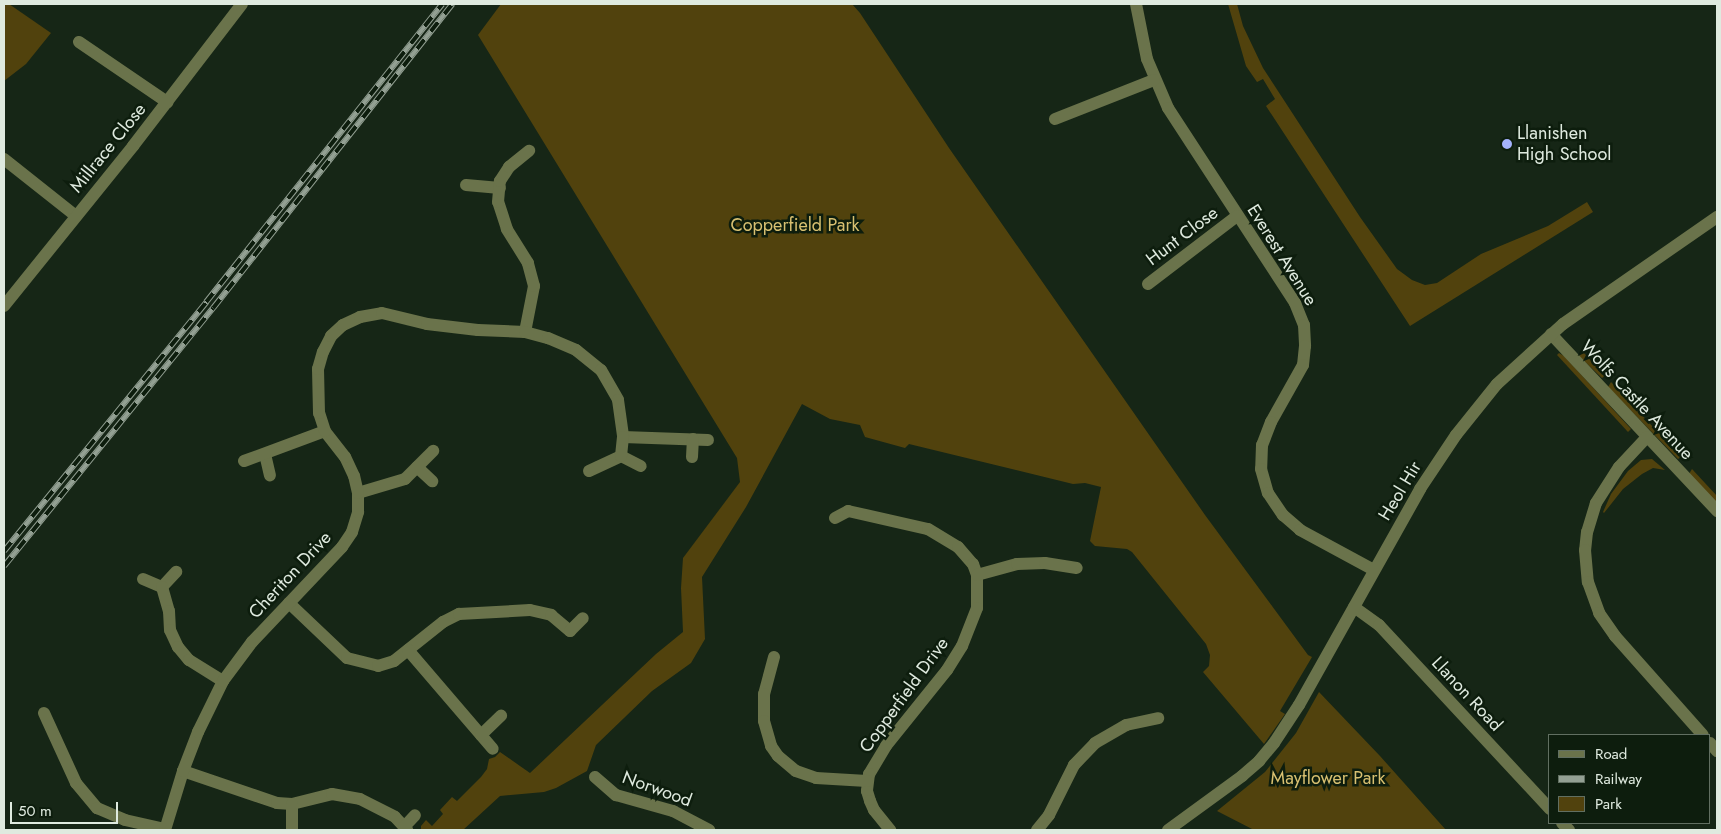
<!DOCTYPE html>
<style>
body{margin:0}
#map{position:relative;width:1721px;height:834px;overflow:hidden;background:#162616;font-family:Jost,sans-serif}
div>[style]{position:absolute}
.green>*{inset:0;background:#51420d}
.minor>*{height:12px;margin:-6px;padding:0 6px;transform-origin:6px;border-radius:6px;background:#6a734b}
.rail>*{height:5.5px;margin-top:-2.75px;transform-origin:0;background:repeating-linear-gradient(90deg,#0d1d0d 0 11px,#93a093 0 22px);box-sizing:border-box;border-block:1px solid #93a093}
.dots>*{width:14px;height:14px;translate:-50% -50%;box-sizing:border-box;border:2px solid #0d1d0d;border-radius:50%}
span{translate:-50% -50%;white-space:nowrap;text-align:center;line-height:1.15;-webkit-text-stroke:5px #0d1d0d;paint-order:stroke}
.poi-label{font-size:18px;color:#dfeadf}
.left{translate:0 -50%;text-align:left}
.street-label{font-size:18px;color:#dfeadf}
.park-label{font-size:18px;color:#d8c071}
.frame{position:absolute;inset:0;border:5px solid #dfeadf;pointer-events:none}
.legend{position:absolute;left:1548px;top:734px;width:162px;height:90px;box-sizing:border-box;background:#0d1d0d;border:1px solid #616f61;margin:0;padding:6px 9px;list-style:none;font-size:15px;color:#dfeadf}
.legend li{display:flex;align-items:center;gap:10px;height:25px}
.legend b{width:25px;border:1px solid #616f61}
.scale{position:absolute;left:10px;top:802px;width:108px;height:22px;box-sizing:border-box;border:2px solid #dfeadf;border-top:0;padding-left:6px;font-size:15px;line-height:18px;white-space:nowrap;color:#dfeadf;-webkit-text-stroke:4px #0d1d0d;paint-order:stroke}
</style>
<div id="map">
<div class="green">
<div style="clip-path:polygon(4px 4px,9px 4px,51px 33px,26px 64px,4px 81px)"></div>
<div style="clip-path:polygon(501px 4px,852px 4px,860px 13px,949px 148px,1205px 515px,1308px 655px,1312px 657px,1280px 711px,1285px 714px,1264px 744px,1203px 672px,1209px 666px,1210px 655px,1206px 644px,1132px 552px,1127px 549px,1095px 546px,1090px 541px,1101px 487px,1085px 483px,1073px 484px,909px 444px,905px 448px,865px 437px,860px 425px,830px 419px,802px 404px,746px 507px,702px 577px,705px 639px,691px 663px,652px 691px,596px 745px,587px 771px,556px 788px,544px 792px,500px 796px,463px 830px,421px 830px,421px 826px,426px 820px,432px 826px,443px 814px,440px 810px,452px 797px,457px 801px,481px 777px,487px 769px,489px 759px,495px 757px,500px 752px,530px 773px,656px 654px,683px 632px,681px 588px,683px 558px,740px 482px,737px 458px,478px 35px)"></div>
<div style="clip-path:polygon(1228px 4px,1237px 4px,1243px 26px,1263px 68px,1360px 217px,1397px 269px,1412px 280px,1425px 285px,1437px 283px,1481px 254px,1548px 226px,1587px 202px,1593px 212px,1410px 326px,1266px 106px,1275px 99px,1263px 79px,1257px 82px,1246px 66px)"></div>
<div style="clip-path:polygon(1583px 352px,1605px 376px,1602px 378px,1579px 356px)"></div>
<div style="clip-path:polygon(1559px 353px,1564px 356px,1631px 429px,1628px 432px,1557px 355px)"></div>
<div style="clip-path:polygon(1611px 382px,1681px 457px,1678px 459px,1608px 387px)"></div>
<div style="clip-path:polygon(1652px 459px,1665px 470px,1653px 468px,1642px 474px,1623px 489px,1604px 513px,1603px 512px,1611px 494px,1628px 471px,1641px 460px)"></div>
<div style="clip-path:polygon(1692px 469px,1717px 496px,1717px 504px,1689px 474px)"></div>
<div style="clip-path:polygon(1319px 692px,1380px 756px,1446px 830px,1254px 830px,1217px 811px,1265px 772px,1296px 733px)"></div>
</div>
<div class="minor">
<div style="left:1136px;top:4px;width:56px;rotate:78.7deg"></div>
<div style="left:1147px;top:59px;width:53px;rotate:66.8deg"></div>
<div style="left:1168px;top:108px;width:233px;rotate:56.9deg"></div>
<div style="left:1295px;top:303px;width:24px;rotate:68deg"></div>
<div style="left:1304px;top:325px;width:21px;rotate:87deg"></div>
<div style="left:1305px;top:346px;width:19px;rotate:96deg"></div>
<div style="left:1303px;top:365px;width:65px;rotate:119.3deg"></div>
<div style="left:1271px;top:422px;width:25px;rotate:111deg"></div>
<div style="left:1262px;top:445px;width:24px;rotate:92deg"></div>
<div style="left:1261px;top:469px;width:25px;rotate:74deg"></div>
<div style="left:1268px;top:493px;width:27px;rotate:56deg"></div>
<div style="left:1283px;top:515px;width:23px;rotate:41deg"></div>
<div style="left:1300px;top:530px;width:84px;rotate:28.4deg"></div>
<div style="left:79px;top:42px;width:107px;rotate:34.3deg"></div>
<div style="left:1055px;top:119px;width:106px;rotate:-21.5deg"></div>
<div style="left:4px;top:159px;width:92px;rotate:38.4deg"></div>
<div style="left:466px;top:185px;width:34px;rotate:5deg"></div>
<div style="left:1148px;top:284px;width:112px;rotate:-37.4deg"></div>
<div style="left:4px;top:306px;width:206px;rotate:-51.1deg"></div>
<div style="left:133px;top:146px;width:179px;rotate:-52.5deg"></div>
<div style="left:525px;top:332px;width:47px;rotate:-78.9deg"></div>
<div style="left:534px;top:286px;width:24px;rotate:-105deg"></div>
<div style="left:528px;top:263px;width:40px;rotate:-122deg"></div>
<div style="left:507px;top:229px;width:28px;rotate:-108deg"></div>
<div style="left:498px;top:202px;width:21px;rotate:-85deg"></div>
<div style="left:500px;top:181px;width:17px;rotate:-57deg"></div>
<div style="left:509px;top:167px;width:26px;rotate:-39deg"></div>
<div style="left:1551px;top:334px;width:243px;rotate:46.8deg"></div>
<div style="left:623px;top:437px;width:85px;rotate:2deg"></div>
<div style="left:1647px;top:437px;width:41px;rotate:133deg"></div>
<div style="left:1619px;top:467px;width:43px;rotate:122.6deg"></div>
<div style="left:1596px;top:503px;width:30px;rotate:107deg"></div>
<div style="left:1587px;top:532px;width:18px;rotate:96deg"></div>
<div style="left:1585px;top:550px;width:32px;rotate:85deg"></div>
<div style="left:1588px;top:582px;width:33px;rotate:70deg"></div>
<div style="left:1599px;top:613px;width:28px;rotate:55deg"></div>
<div style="left:1615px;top:636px;width:132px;rotate:48.4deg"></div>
<div style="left:265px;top:454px;width:22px;rotate:77deg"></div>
<div style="left:692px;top:457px;width:18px;rotate:-87deg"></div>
<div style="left:244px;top:461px;width:86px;rotate:-20.3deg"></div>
<div style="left:417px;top:467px;width:21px;rotate:43deg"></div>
<div style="left:589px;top:471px;width:35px;rotate:-25deg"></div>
<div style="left:621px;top:456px;width:22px;rotate:27deg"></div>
<div style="left:358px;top:493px;width:49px;rotate:-16.6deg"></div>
<div style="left:405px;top:479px;width:40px;rotate:-45deg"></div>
<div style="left:835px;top:518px;width:15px;rotate:-28deg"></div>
<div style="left:848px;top:511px;width:82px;rotate:12.7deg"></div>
<div style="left:928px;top:529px;width:35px;rotate:31deg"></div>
<div style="left:958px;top:547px;width:23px;rotate:49deg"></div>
<div style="left:973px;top:564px;width:12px;rotate:70deg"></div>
<div style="left:977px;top:575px;width:33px;rotate:90deg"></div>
<div style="left:977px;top:608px;width:41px;rotate:111.5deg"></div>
<div style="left:962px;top:646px;width:28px;rotate:122deg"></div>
<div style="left:947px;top:670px;width:97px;rotate:128.8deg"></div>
<div style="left:886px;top:746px;width:33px;rotate:121deg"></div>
<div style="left:869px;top:774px;width:17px;rotate:97deg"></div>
<div style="left:867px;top:791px;width:10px;rotate:73deg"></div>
<div style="left:870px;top:801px;width:10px;rotate:66deg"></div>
<div style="left:874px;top:810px;width:26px;rotate:51deg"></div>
<div style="left:977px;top:575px;width:41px;rotate:-15.4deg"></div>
<div style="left:1017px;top:564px;width:28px;rotate:-2deg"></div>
<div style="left:1045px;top:563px;width:32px;rotate:9deg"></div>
<div style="left:143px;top:579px;width:21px;rotate:23deg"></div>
<div style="left:162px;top:587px;width:21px;rotate:-47deg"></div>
<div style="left:162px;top:587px;width:25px;rotate:74deg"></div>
<div style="left:169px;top:611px;width:19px;rotate:87deg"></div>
<div style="left:170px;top:630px;width:19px;rotate:65deg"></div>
<div style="left:178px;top:647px;width:17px;rotate:50deg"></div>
<div style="left:189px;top:660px;width:40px;rotate:32deg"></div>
<div style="left:289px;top:603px;width:80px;rotate:43.5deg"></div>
<div style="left:347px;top:658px;width:32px;rotate:14deg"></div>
<div style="left:378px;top:666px;width:17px;rotate:-17deg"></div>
<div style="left:394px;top:661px;width:63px;rotate:-38.5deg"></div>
<div style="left:443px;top:622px;width:18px;rotate:-27deg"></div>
<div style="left:459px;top:614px;width:71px;rotate:-3.2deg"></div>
<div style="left:530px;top:610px;width:22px;rotate:13deg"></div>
<div style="left:551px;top:615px;width:25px;rotate:40deg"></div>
<div style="left:570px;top:631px;width:18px;rotate:-45deg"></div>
<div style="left:1354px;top:607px;width:31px;rotate:36deg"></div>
<div style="left:1379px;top:625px;width:251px;rotate:47.1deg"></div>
<div style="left:408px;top:650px;width:130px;rotate:49.4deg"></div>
<div style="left:774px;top:657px;width:38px;rotate:105deg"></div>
<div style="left:764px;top:694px;width:27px;rotate:90deg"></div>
<div style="left:764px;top:721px;width:26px;rotate:74deg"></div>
<div style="left:771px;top:746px;width:12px;rotate:55deg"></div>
<div style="left:778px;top:756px;width:23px;rotate:40deg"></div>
<div style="left:796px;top:771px;width:21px;rotate:19deg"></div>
<div style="left:816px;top:778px;width:51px;rotate:3.4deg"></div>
<div style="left:44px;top:713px;width:77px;rotate:65.4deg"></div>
<div style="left:76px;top:783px;width:33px;rotate:50deg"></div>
<div style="left:97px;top:808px;width:30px;rotate:23deg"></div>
<div style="left:125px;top:820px;width:41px;rotate:12.7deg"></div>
<div style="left:481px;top:735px;width:28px;rotate:-44deg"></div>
<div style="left:1710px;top:743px;width:11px;rotate:49deg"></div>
<div style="left:183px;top:771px;width:99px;rotate:18.8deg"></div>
<div style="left:277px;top:803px;width:15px;rotate:4deg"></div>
<div style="left:292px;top:804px;width:41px;rotate:-14deg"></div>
<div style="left:332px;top:794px;width:28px;rotate:10deg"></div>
<div style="left:360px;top:799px;width:39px;rotate:27deg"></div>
<div style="left:395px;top:817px;width:18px;rotate:47deg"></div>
<div style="left:595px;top:777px;width:28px;rotate:41deg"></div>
<div style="left:616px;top:795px;width:59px;rotate:15.7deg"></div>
<div style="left:673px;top:811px;width:41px;rotate:27.8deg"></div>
<div style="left:292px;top:804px;width:26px;rotate:90deg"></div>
<div style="left:1562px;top:823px;width:10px;rotate:45deg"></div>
<div style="left:404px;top:827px;width:16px;rotate:-47deg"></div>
<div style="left:165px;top:830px;width:62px;rotate:-73deg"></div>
<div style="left:183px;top:771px;width:42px;rotate:-69deg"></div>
<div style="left:198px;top:732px;width:57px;rotate:-63.9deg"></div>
<div style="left:223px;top:681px;width:49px;rotate:-53.4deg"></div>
<div style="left:252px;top:642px;width:131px;rotate:-46.5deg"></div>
<div style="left:342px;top:547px;width:18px;rotate:-56deg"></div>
<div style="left:352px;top:532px;width:21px;rotate:-73deg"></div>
<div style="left:358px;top:512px;width:19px;rotate:-90deg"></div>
<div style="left:358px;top:493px;width:17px;rotate:-103deg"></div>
<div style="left:354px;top:476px;width:21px;rotate:-115deg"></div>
<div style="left:345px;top:457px;width:33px;rotate:-128deg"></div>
<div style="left:325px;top:431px;width:19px;rotate:-108deg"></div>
<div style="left:319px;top:413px;width:44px;rotate:-91.3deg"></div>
<div style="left:318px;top:369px;width:18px;rotate:-74deg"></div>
<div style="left:323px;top:352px;width:18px;rotate:-63deg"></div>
<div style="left:331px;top:336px;width:16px;rotate:-43deg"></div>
<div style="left:343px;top:325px;width:19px;rotate:-25deg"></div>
<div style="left:360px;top:317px;width:22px;rotate:-10deg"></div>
<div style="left:382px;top:313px;width:46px;rotate:13.7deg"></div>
<div style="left:427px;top:324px;width:51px;rotate:6.7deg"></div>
<div style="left:478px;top:330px;width:47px;rotate:2.4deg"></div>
<div style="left:525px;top:332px;width:24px;rotate:15deg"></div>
<div style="left:548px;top:338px;width:30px;rotate:23deg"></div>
<div style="left:576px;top:350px;width:32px;rotate:39deg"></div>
<div style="left:601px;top:370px;width:34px;rotate:60deg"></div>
<div style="left:618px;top:400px;width:37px;rotate:82deg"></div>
<div style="left:623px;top:437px;width:19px;rotate:96deg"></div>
<div style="left:1037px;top:830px;width:19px;rotate:-51deg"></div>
<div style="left:1049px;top:815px;width:56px;rotate:-63.4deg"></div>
<div style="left:1074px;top:765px;width:30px;rotate:-46deg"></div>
<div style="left:1095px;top:743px;width:36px;rotate:-30deg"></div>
<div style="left:1126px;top:725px;width:33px;rotate:-12deg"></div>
<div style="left:1168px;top:830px;width:92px;rotate:-36.1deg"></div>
<div style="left:1242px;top:776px;width:23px;rotate:-41deg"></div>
<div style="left:1259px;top:761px;width:23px;rotate:-50deg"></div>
<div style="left:1274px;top:743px;width:45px;rotate:-56.7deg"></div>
<div style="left:1299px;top:705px;width:248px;rotate:-60.7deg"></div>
<div style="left:1420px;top:489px;width:65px;rotate:-56.3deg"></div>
<div style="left:1456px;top:435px;width:65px;rotate:-51.2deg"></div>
<div style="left:1497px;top:384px;width:89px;rotate:-42.3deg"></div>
<div style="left:1563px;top:324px;width:188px;rotate:-34.8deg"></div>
</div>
<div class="rail">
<div style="left:4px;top:551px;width:321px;rotate:-50.9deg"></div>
<div style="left:206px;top:302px;width:380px;rotate:-51.6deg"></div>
<div style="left:4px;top:566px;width:332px;rotate:-51deg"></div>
<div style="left:213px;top:308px;width:387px;rotate:-51.8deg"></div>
</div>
<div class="dots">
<div style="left:1507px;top:144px;background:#a4b2fc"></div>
</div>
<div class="poi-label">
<span class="left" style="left:1517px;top:144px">Llanishen<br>High School</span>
</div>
<div class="street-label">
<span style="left:108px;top:148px;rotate:-51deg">Millrace Close</span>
<span style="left:1182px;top:236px;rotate:-37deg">Hunt Close</span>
<span style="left:1282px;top:255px;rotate:58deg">Everest Avenue</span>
<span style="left:1637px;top:400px;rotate:47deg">Wolfs Castle Avenue</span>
<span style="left:1400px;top:491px;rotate:-59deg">Heol Hir</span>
<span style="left:290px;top:575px;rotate:-47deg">Cheriton Drive</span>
<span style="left:1467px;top:694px;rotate:47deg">Llanon Road</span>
<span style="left:904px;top:695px;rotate:-54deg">Copperfield Drive</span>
<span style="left:657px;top:789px;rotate:20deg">Norwood</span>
</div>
<div class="park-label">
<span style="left:795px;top:225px">Copperfield Park</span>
<span style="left:1328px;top:778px">Mayflower Park</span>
</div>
<div class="frame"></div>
<ul class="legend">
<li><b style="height:6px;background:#6a734b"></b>Road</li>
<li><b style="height:6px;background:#93a093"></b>Railway</li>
<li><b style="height:14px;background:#51420d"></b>Park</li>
</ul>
<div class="scale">50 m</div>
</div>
